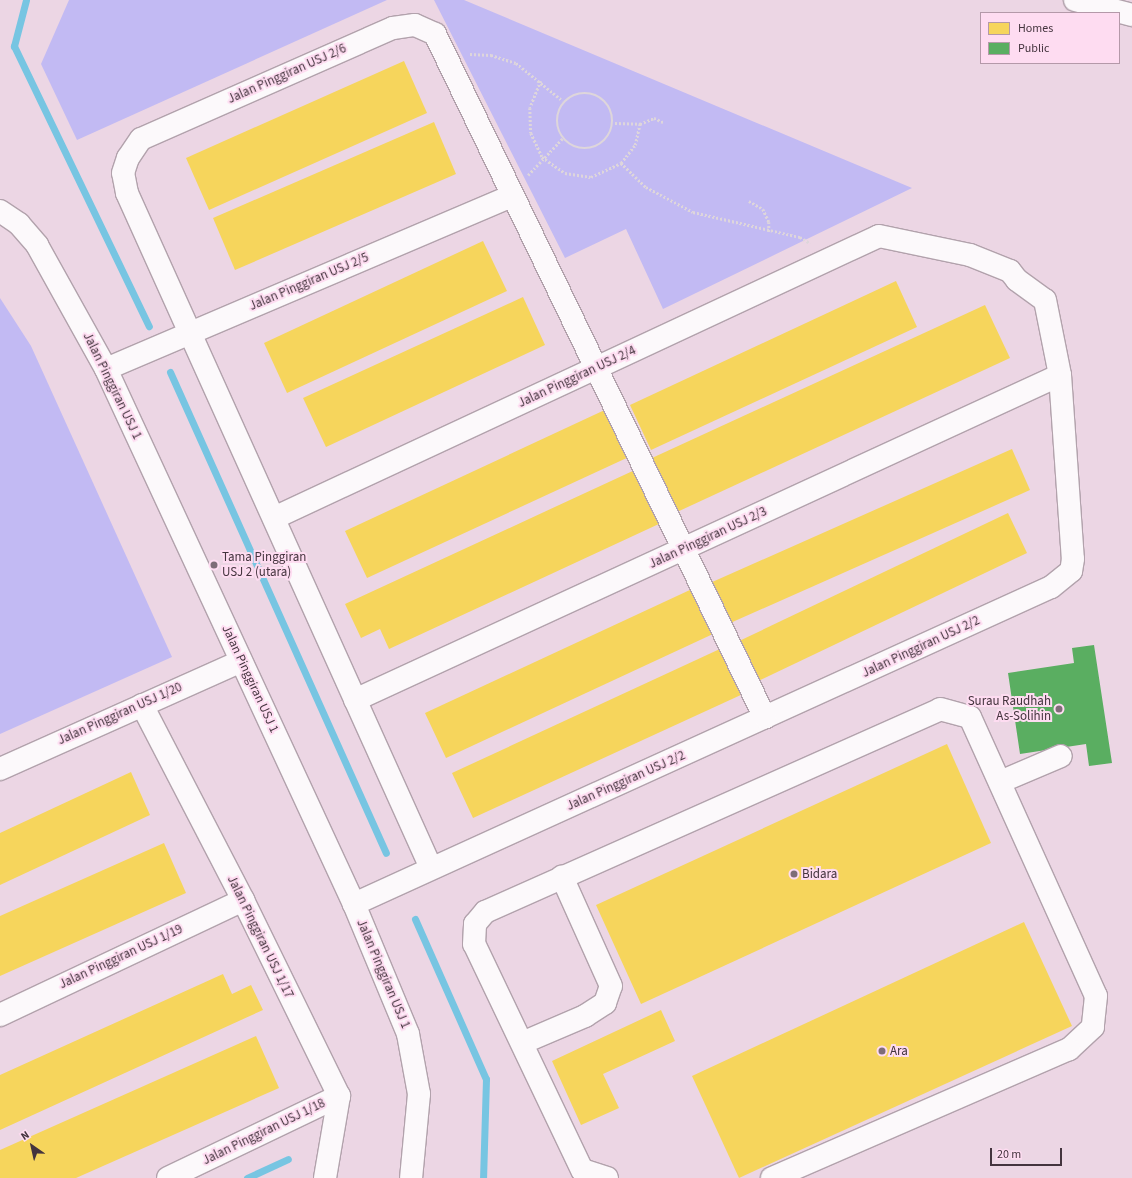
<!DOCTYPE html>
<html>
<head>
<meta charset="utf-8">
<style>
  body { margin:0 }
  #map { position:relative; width:1132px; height:1178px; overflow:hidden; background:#ecd6e4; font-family:"Source Sans 3",sans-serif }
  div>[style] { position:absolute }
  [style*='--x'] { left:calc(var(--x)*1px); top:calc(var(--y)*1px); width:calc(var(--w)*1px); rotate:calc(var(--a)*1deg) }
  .green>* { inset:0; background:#c2baf3 }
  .homes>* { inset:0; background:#f6d55c }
  .public>* { inset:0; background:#5aae61 }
  .stream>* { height:7px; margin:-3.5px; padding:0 3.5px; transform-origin:3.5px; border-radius:3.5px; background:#77c5e2 }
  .path>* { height:2.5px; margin-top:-1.25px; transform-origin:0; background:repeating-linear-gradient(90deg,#ded6db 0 2px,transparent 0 4px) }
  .path>.ring { margin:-1.25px; padding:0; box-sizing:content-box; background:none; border:2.5px solid #ded6db; border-radius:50% }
  .roads { filter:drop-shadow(1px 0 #b2a2ac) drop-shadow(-1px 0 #b2a2ac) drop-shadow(0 1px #b2a2ac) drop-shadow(0 -1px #b2a2ac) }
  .minor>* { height:22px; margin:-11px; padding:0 11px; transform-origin:11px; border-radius:11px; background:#fcf9fb }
  .highway>* { height:22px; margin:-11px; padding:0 11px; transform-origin:11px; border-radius:11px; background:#fcf9fb }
  .dots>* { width:11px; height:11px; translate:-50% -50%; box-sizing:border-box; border:2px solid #fedcf1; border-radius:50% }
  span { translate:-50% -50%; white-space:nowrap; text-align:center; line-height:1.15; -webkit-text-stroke:4px #fedcf1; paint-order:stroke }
  .street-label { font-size:13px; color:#44343e }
  .poi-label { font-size:13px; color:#44343e }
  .left { translate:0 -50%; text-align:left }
  .right { translate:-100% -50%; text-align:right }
  .legend { position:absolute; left:980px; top:12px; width:140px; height:52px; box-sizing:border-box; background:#fedcf1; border:1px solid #b499a9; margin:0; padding:5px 7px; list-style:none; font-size:12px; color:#44343e }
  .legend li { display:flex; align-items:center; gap:8px; height:20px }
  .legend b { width:20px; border:1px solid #b499a9 }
  .north { position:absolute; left:12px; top:1126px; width:40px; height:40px; -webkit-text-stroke:3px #fedcf1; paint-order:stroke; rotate:326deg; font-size:11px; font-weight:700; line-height:16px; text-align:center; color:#44343e }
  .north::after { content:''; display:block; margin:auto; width:14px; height:18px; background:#44343e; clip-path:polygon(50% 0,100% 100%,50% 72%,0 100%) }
  .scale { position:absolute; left:990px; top:1148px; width:72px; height:18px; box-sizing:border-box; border:2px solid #44343e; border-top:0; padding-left:5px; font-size:12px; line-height:14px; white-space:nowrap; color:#44343e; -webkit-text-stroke:3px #fedcf1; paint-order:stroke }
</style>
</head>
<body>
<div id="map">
  <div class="green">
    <i style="clip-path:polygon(69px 0,387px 0,77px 140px,41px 64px)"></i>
    <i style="clip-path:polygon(434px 0,464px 0,912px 188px,663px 309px,626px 229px,565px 258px)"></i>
    <i style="clip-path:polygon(0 298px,31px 346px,172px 657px,0 734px)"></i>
  </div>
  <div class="homes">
    <i style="clip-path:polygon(404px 61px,427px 113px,209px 210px,186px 158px)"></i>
    <i style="clip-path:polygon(434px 122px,456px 174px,235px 270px,213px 218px)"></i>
    <i style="clip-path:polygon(483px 241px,507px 291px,287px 393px,264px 343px)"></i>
    <i style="clip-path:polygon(896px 281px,917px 327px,651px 450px,630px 405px)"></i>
    <i style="clip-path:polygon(523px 297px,545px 345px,326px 447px,303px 398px)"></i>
    <i style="clip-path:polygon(985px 305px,1010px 358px,677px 512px,652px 458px)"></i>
    <i style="clip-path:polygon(609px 408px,631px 456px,367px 578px,345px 531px)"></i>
    <i style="clip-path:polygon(1012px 449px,1030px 490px,728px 624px,710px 583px)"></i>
    <i style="clip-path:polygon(637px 469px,661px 523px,389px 649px,380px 629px,361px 638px,345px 604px)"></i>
    <i style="clip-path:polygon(1008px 513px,1027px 553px,756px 682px,737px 642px)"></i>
    <i style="clip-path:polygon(692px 589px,713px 634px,446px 758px,425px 713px)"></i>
    <i style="clip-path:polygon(722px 648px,743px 694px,473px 818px,452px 773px)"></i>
    <i style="clip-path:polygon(947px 744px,991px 843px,641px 1004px,596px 905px)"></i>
    <i style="clip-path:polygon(131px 772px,150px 815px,0 885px,0 833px)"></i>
    <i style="clip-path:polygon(164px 843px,186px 893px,0 976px,0 916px)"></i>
    <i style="clip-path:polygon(1024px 922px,1072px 1026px,739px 1178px,692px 1076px)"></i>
    <i style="clip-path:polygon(223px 974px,232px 994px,251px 985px,263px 1010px,0 1130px,0 1075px)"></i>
    <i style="clip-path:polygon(661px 1010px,675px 1041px,603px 1074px,619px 1108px,581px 1125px,552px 1061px)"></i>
    <i style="clip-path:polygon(256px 1036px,279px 1088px,76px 1178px,0 1178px,0 1150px)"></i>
  </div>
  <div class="public">
    <i style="clip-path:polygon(1094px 645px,1112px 763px,1089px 766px,1086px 744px,1020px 754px,1008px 673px,1074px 663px,1072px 648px)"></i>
  </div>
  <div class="stream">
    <i style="--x:26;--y:0;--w:48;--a:104.6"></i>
    <i style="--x:14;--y:46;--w:311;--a:64.3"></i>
    <i style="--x:170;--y:372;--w:527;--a:65.82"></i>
    <i style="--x:415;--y:919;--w:175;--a:66.1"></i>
    <i style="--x:486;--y:1079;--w:99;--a:91.7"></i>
    <i style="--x:247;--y:1178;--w:45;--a:-24.9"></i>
  </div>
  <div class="path">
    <i style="--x:470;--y:54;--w:21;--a:3"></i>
    <i style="--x:491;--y:55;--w:26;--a:18"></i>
    <i style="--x:516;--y:63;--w:60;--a:39"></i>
    <i style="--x:541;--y:81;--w:29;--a:112"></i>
    <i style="--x:530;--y:108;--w:25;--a:88"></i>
    <i style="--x:531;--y:133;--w:26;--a:65"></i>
    <i style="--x:542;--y:157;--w:28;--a:35"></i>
    <i style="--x:565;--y:173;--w:26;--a:9"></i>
    <i style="--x:591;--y:177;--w:33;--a:-25"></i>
    <i style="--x:621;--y:163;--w:23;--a:-52"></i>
    <i style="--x:635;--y:145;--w:22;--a:-77"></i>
    <i class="ring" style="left:557px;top:93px;width:53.5px;height:53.5px"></i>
    <i style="--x:615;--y:123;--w:25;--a:2"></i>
    <i style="--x:640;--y:124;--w:15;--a:-23"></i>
    <i style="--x:654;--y:118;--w:10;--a:24"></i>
    <i style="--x:621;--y:163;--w:35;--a:44"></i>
    <i style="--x:646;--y:187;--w:53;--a:28"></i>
    <i style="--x:693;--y:212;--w:110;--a:13.2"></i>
    <i style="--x:800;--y:237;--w:12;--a:31"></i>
    <i style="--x:528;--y:175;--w:50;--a:-46.6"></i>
    <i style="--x:749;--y:201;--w:16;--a:30"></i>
    <i style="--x:763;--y:209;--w:14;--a:65"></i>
    <i style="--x:769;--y:222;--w:10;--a:90"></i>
  </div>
  <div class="roads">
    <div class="minor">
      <i style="--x:0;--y:211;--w:23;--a:34"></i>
      <i style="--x:19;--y:224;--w:28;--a:49"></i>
      <i style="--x:37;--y:245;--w:142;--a:60.9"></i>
      <i style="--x:106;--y:369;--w:590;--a:65.13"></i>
      <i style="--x:354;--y:904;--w:141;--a:67.4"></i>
      <i style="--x:408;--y:1034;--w:61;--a:79.6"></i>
      <i style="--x:419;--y:1094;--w:84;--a:95.4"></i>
      <i style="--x:106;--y:369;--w:440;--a:-23.1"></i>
      <i style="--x:274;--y:518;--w:667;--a:-24.99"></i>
      <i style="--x:879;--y:236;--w:93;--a:11.8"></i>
      <i style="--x:970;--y:255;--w:43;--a:21.8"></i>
      <i style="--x:1010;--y:271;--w:11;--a:52"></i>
      <i style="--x:1017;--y:280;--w:34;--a:36"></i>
      <i style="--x:1045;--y:300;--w:76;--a:78.7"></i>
      <i style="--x:1060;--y:375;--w:184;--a:86"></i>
      <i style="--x:1073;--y:559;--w:12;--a:99"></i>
      <i style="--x:1071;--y:571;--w:26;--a:141"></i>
      <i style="--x:1051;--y:587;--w:766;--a:155.54"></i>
      <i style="--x:355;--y:700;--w:776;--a:-24.75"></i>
      <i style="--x:142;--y:705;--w:220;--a:62.6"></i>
      <i style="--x:243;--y:900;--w:218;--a:63.9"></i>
      <i style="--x:339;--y:1096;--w:83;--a:99.7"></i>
      <i style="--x:0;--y:769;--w:264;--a:-24.1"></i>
      <i style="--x:1000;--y:782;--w:66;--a:-23.1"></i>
      <i style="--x:431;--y:868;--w:740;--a:-114.25"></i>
      <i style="--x:127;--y:193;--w:20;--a:-101"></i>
      <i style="--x:123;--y:173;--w:16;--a:-72"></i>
      <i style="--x:128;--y:158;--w:23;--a:-56"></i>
      <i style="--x:141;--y:139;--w:275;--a:-23.8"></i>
      <i style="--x:393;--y:28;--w:22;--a:-8"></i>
      <i style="--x:415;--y:25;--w:22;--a:24"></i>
      <i style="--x:435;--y:34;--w:759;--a:64.24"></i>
      <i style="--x:0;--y:1015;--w:269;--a:-25.3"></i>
      <i style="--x:522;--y:1043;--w:69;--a:-23.2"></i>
      <i style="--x:585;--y:1016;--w:24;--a:-33"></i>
      <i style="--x:605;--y:1003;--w:18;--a:-71"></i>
      <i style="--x:611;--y:986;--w:120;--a:-114.2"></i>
      <i style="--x:168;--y:1178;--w:190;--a:-25.6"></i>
      <i style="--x:607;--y:1178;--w:26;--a:-162"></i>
      <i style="--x:582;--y:1170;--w:250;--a:-115.5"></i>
      <i style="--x:474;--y:944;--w:20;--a:-87"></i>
      <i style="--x:475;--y:924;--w:16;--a:-50"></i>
      <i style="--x:485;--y:912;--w:498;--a:-24"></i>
      <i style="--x:940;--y:709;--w:31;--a:15"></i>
      <i style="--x:970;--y:717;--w:306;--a:65.7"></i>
      <i style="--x:1096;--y:996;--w:31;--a:96"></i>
      <i style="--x:1093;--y:1027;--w:33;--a:137"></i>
      <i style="--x:1069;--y:1049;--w:324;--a:156.5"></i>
    </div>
    <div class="highway">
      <i style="--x:1075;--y:0;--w:59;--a:14.7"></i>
    </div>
  </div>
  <div class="dots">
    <i style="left:214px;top:565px;background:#7f6d78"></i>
    <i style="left:1059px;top:709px;background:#7f6d78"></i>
    <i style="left:794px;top:874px;background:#7f6d78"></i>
    <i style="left:882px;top:1051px;background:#7f6d78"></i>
  </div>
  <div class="street-label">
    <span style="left:287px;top:74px;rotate:-24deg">Jalan Pinggiran USJ 2/6</span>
    <span style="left:309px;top:282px;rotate:-23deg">Jalan Pinggiran USJ 2/5</span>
    <span style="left:577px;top:377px;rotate:-25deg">Jalan Pinggiran USJ 2/4</span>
    <span style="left:112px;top:386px;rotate:64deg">Jalan Pinggiran USJ 1</span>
    <span style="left:708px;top:538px;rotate:-25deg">Jalan Pinggiran USJ 2/3</span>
    <span style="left:921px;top:647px;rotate:-25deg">Jalan Pinggiran USJ 2/2</span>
    <span style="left:250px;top:679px;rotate:65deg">Jalan Pinggiran USJ 1</span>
    <span style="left:120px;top:714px;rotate:-24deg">Jalan Pinggiran USJ 1/20</span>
    <span style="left:626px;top:781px;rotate:-24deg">Jalan Pinggiran USJ 2/2</span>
    <span style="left:260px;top:937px;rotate:64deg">Jalan Pinggiran USJ 1/17</span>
    <span style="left:121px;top:957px;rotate:-25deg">Jalan Pinggiran USJ 1/19</span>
    <span style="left:383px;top:974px;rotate:67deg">Jalan Pinggiran USJ 1</span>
    <span style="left:264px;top:1132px;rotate:-26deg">Jalan Pinggiran USJ 1/18</span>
  </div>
  <div class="poi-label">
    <span class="left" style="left:222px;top:565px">Tama Pinggiran<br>USJ 2 (utara)</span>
    <span class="right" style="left:1051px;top:709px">Surau Raudhah<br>As-Solihin</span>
    <span class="left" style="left:802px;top:874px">Bidara</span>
    <span class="left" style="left:890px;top:1051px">Ara</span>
  </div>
  <ul class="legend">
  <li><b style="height:11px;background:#f6d55c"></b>Homes</li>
  <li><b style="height:11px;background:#5aae61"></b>Public</li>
  </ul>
  <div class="north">N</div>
  <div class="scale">20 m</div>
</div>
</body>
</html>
